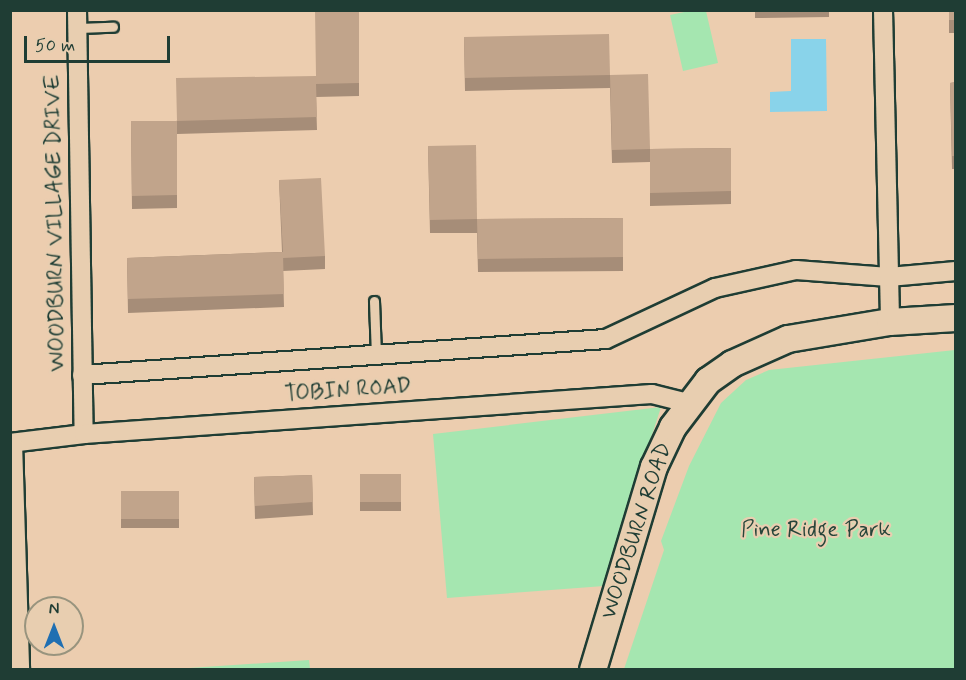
<!DOCTYPE html>
<html>
<head>
<meta charset="utf-8">
<style>
  body { margin:0 }
  #map { position:relative; width:966px; height:680px; overflow:hidden; background:#eccdaf; font-family:Mynerve,sans-serif }
  div>[style] { position:absolute }
  [style*='--x'] { left:calc(var(--x)*1px); top:calc(var(--y)*1px); width:calc(var(--w)*1px); rotate:calc(var(--a)*1deg) }
  .green>* { inset:0; background:#a5e6b0 }
  .water>* { inset:0; background:#89d3ea }
  .roads { filter:drop-shadow(2px 0 #1f3d34) drop-shadow(-2px 0 #1f3d34) drop-shadow(0 2px #1f3d34) drop-shadow(0 -2px #1f3d34) }
  .lane>* { height:9px; margin:-4.5px; padding:0 4.5px; transform-origin:4.5px; border-radius:4.5px; background:#e8ceb0 }
  .street>* { height:18px; margin:-9px; padding:0 9px; transform-origin:9px; border-radius:9px; background:#e8ceb0 }
  .secondary>* { height:26px; margin:-13px; padding:0 13px; transform-origin:13px; border-radius:13px; background:#e8ceb0 }
  .wall>* { inset:0; background:#a68d78 }
  .building>* { inset:0; background:#c1a48b }
  span { translate:-50% -50%; white-space:nowrap; text-align:center; line-height:1.15; -webkit-text-stroke:4.5px #e8ceb0; paint-order:stroke }
  .street-label { font-size:22px; color:#1f3d34 }
  .park-label { font-size:22px; color:#26453a }
  .frame { position:absolute; inset:0; border:12px solid #1f3d34; pointer-events:none }
  .north { position:absolute; left:24px; top:596px; width:60px; height:60px; box-sizing:border-box; background:#e8ceb0; border:2px solid #98947e; border-radius:50%; rotate:0deg; font-size:16px; font-weight:700; line-height:24px; text-align:center; color:#1f3d34 }
  .north::after { content:''; display:block; margin:auto; width:21px; height:27px; background:#1f6fb2; clip-path:polygon(50% 0,100% 100%,50% 72%,0 100%) }
  .scale { position:absolute; left:24px; top:36px; width:146px; height:27px; box-sizing:border-box; border:3px solid #1f3d34; border-top:0; padding-left:8px; font-size:18px; line-height:21px; white-space:nowrap; color:#1f3d34; -webkit-text-stroke:4px #e8ceb0; paint-order:stroke }
</style>
</head>
<body>
<div id="map">
  <div class="green">
    <i style="clip-path:polygon(689px 11px,706px 11px,718px 63px,683px 71px,670px 15px)"></i>
    <i style="clip-path:polygon(955px 350px,955px 669px,624px 669px,664px 550px,661px 541px,689px 466px,721px 403px,746px 380px,769px 370px)"></i>
    <i style="clip-path:polygon(661px 407px,604px 586px,447px 598px,433px 434px)"></i>
    <i style="clip-path:polygon(309px 660px,310px 669px,189px 668px)"></i>
  </div>
  <div class="water">
    <i style="clip-path:polygon(791px 39px,826px 39px,827px 111px,770px 112px,770px 92px,791px 91px)"></i>
  </div>
  <div class="roads">
    <div class="lane">
      <i style="--x:77;--y:28;--w:36;--a:-2"></i>
      <i style="--x:374;--y:301;--w:55;--a:87.9"></i>
    </div>
    <div class="street">
      <i style="--x:77;--y:10;--w:424;--a:89.1"></i>
      <i style="--x:883;--y:10;--w:312;--a:88.7"></i>
      <i style="--x:82;--y:375;--w:525;--a:-3.93"></i>
      <i style="--x:606;--y:339;--w:120;--a:-25.1"></i>
      <i style="--x:715;--y:288;--w:83;--a:-12.5"></i>
      <i style="--x:796;--y:270;--w:93;--a:4.3"></i>
      <i style="--x:889;--y:277;--w:67;--a:-5.1"></i>
      <i style="--x:10;--y:443;--w:75;--a:-6.9"></i>
      <i style="--x:84;--y:434;--w:569;--a:-4.03"></i>
      <i style="--x:652;--y:394;--w:37;--a:14"></i>
      <i style="--x:13;--y:443;--w:227;--a:88.2"></i>
    </div>
    <div class="secondary">
      <i style="--x:593;--y:670;--w:212;--a:-73.3"></i>
      <i style="--x:654;--y:467;--w:44;--a:-64.6"></i>
      <i style="--x:673;--y:427;--w:58;--a:-52.7"></i>
      <i style="--x:708;--y:381;--w:29;--a:-35"></i>
      <i style="--x:732;--y:364;--w:61;--a:-24.1"></i>
      <i style="--x:788;--y:339;--w:103;--a:-9.5"></i>
      <i style="--x:890;--y:322;--w:66;--a:-3.5"></i>
    </div>
  </div>
  <div class="wall">
    <i style="clip-path:polygon(359px 10px,359px 96px,316px 97px,317px 130px,177px 134px,177px 208px,132px 209px,131px 121px,176px 121px,316px 76px)"></i>
    <i style="clip-path:polygon(755px 10px,829px 10px,829px 17px,755px 18px)"></i>
    <i style="clip-path:polygon(949px 10px,956px 10px,956px 33px,949px 33px)"></i>
    <i style="clip-path:polygon(464px 37px,610px 75px,650px 149px,731px 148px,731px 204px,650px 206px,650px 162px,612px 163px,610px 88px,465px 91px)"></i>
    <i style="clip-path:polygon(956px 82px,956px 169px,952px 169px,950px 83px)"></i>
    <i style="clip-path:polygon(428px 146px,477px 219px,623px 218px,623px 271px,478px 272px,477px 233px,430px 233px)"></i>
    <i style="clip-path:polygon(279px 180px,325px 256px,325px 269px,283px 271px,284px 307px,128px 313px,127px 258px,282px 252px)"></i>
    <i style="clip-path:polygon(360px 474px,401px 474px,401px 511px,360px 511px)"></i>
    <i style="clip-path:polygon(312px 475px,313px 515px,255px 519px,254px 477px)"></i>
    <i style="clip-path:polygon(121px 491px,179px 491px,179px 528px,121px 528px)"></i>
  </div>
  <div class="building">
    <i style="clip-path:polygon(315px 10px,359px 10px,359px 83px,316px 84px,317px 117px,177px 121px,176px 78px,316px 76px)"></i>
    <i style="clip-path:polygon(949px 10px,956px 10px,956px 20px,949px 20px)"></i>
    <i style="clip-path:polygon(609px 34px,610px 75px,465px 78px,464px 37px)"></i>
    <i style="clip-path:polygon(648px 74px,650px 149px,612px 150px,610px 75px)"></i>
    <i style="clip-path:polygon(956px 82px,956px 156px,952px 156px,950px 83px)"></i>
    <i style="clip-path:polygon(131px 121px,177px 121px,177px 195px,132px 196px)"></i>
    <i style="clip-path:polygon(476px 145px,477px 219px,430px 220px,428px 146px)"></i>
    <i style="clip-path:polygon(731px 148px,731px 191px,650px 193px,650px 149px)"></i>
    <i style="clip-path:polygon(321px 178px,325px 256px,283px 258px,283px 254px,284px 294px,128px 299px,127px 258px,283px 252px,279px 180px)"></i>
    <i style="clip-path:polygon(623px 218px,623px 257px,478px 259px,477px 219px)"></i>
    <i style="clip-path:polygon(360px 474px,401px 474px,401px 502px,360px 502px)"></i>
    <i style="clip-path:polygon(312px 475px,313px 502px,255px 506px,254px 477px)"></i>
    <i style="clip-path:polygon(121px 491px,179px 491px,179px 519px,121px 519px)"></i>
  </div>
  <div class="street-label">
    <span style="left:56px;top:223px;rotate:-91deg">WOODBURN VILLAGE DRIVE</span>
    <span style="left:348px;top:391px;rotate:-4deg">TOBIN ROAD</span>
    <span style="left:637px;top:531px;rotate:-72deg">WOODBURN ROAD</span>
  </div>
  <div class="park-label">
    <span style="left:816px;top:531px">Pine Ridge Park</span>
  </div>
  <div class="frame"></div>
  <div class="north">N</div>
  <div class="scale">50 m</div>
</div>
</body>
</html>
